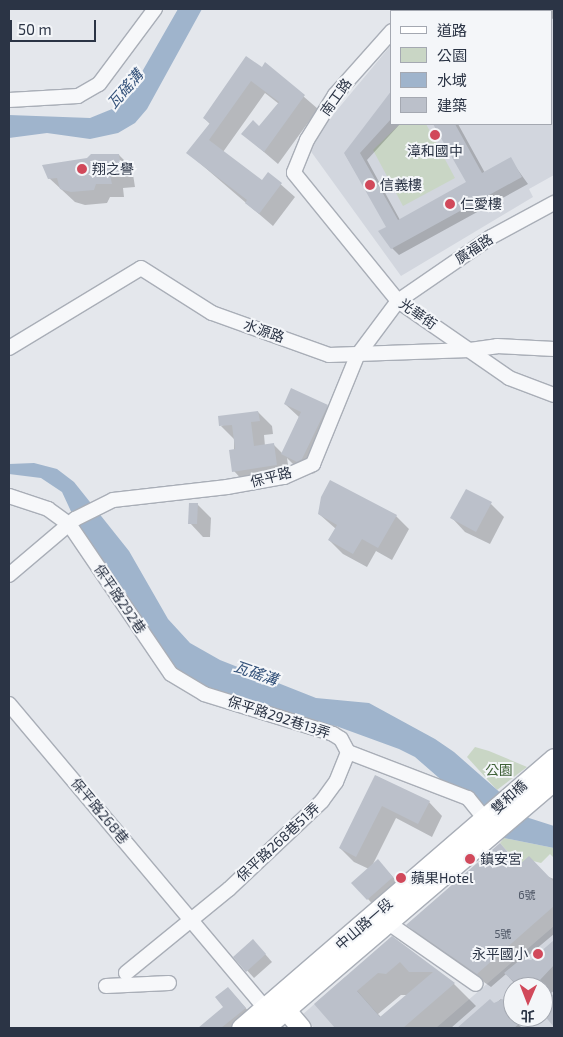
<!DOCTYPE html>
<html>
<head>
<meta charset="utf-8">
<style>
  body { margin:0 }
  #map { position:relative; width:563px; height:1037px; overflow:hidden; background:#e4e7ec; font-family:"Exo 2","Noto Sans TC",sans-serif }
  div>[style] { position:absolute }
  [style*='--x'] { left:calc(var(--x)*1px); top:calc(var(--y)*1px); width:calc(var(--w)*1px); rotate:calc(var(--a)*1deg) }
  .built>* { inset:0; background:#d2d6de }
  .green>* { inset:0; background:#c9d6c5 }
  .water>* { inset:0; background:#9fb4cc }
  .shadow>* { inset:0; background:#0003 }
  .building>* { inset:0; background:#bbc0ca }
  .roads { filter:drop-shadow(1px 0 #a9aeb7) drop-shadow(-1px 0 #a9aeb7) drop-shadow(0 1px #a9aeb7) drop-shadow(0 -1px #a9aeb7) }
  .street>* { height:14px; margin:-7px; padding:0 7px; transform-origin:7px; border-radius:7px; background:#f7f8fa }
  .secondary>* { height:19px; margin:-9.5px; padding:0 9.5px; transform-origin:9.5px; border-radius:9.5px; background:#fff }
  .dots>* { width:14px; height:14px; translate:-50% -50%; box-sizing:border-box; border:2px solid #f4f6f9; border-radius:50% }
  span { translate:-50% -50%; white-space:nowrap; text-align:center; line-height:1.15; -webkit-text-stroke:4px #f4f6f9; paint-order:stroke }
  .number-label { font-size:11px; color:#4f5766 }
  .number-label span { -webkit-text-stroke-width:0 }
  .street-label { font-size:14px; color:#2b3445 }
  .poi-label { font-size:14px; color:#2b3445 }
  .left { translate:0 -50%; text-align:left }
  .right { translate:-100% -50%; text-align:right }
  .park-label { font-size:14px; color:#3f6138 }
  .water-label { font-size:15px; color:#34527a; font-style:italic }
  .frame { position:absolute; inset:0; border:10px solid #2b3445; pointer-events:none }
  .legend { position:absolute; left:390px; top:10px; width:162px; height:115px; box-sizing:border-box; background:#f4f6f9; border:1px solid #a4a8b1; margin:0; padding:6px 9px; list-style:none; font-size:15px; color:#2b3445 }
  .legend li { display:flex; align-items:center; gap:10px; height:25px }
  .legend b { width:25px; border:1px solid #a4a8b1 }
  .north { position:absolute; left:503px; top:977px; width:50px; height:50px; box-sizing:border-box; background:#f4f6f9; border:1px solid #a4a8b1; border-radius:50%; rotate:181deg; font-size:14px; font-weight:700; line-height:20px; text-align:center; color:#2b3445 }
  .north::after { content:''; display:block; margin:auto; width:18px; height:22px; background:#d1495b; clip-path:polygon(50% 0,100% 100%,50% 72%,0 100%) }
  .scale { position:absolute; left:10px; top:20px; width:86px; height:22px; box-sizing:border-box; border:2px solid #2b3445; border-top:0; padding-left:6px; font-size:15px; line-height:18px; white-space:nowrap; color:#2b3445; -webkit-text-stroke:4px #f4f6f9; paint-order:stroke }
</style>
</head>
<body>
<div id="map">
  <div class="built">
    <i style="clip-path:polygon(421px 9px,554px 9px,554px 175px,529px 189px,533px 197px,401px 276px,307px 146px,392px 44px,392px 124px,552px 124px,552px 11px,419px 11px)"></i>
    <i style="clip-path:polygon(evenodd,554px 926px,554px 1028px,436px 1028px,488px 983px,554px 926px,513px 987px,543px 987px,543px 1017px,513px 1017px,513px 987px)"></i>
    <i style="clip-path:polygon(345px 977px,390px 1028px,314px 1028px,302px 1015px)"></i>
  </div>
  <div class="green">
    <i style="clip-path:polygon(400px 124px,426px 124px,455px 178px,403px 206px,373px 150px)"></i>
    <i style="clip-path:polygon(475px 747px,489px 751px,527px 767px,497px 790px,467px 757px)"></i>
    <i style="clip-path:polygon(504px 838px,554px 848px,554px 858px,550px 854px,541px 863px,533px 861px,516px 868px,515px 860px,500px 843px)"></i>
  </div>
  <div class="water">
    <i style="clip-path:polygon(178px 9px,202px 9px,147px 109px,135px 123px,118px 133px,90px 139px,47px 133px,9px 138px,9px 115px,90px 118px,117px 107px,131px 91px)"></i>
    <i style="clip-path:polygon(34px 463px,57px 469px,74px 482px,129px 551px,168px 619px,190px 643px,220px 660px,316px 698px,369px 703px,435px 739px,454px 752px,529px 818px,554px 826px,554px 848px,504px 838px,454px 791px,415px 757px,399px 749px,336px 726px,313px 724px,183px 678px,164px 660px,82px 535px,62px 492px,41px 478px,9px 474px,9px 464px)"></i>
  </div>
  <div class="shadow">
    <i style="clip-path:polygon(482px 9px,554px 9px,554px 18px,552px 19px,552px 11px)"></i>
    <i style="clip-path:polygon(266px 64px,318px 109px,278px 164px,243px 134px,260px 127px,279px 104px,265px 93px,223px 152px,262px 182px,269px 174px,295px 197px,273px 226px,188px 153px,210px 124px,204px 118px)"></i>
    <i style="clip-path:polygon(392px 92px,392px 124px,400px 124px,367px 160px,400px 220px,468px 182px,435px 124px,458px 124px,485px 173px,510px 159px,528px 184px,399px 255px,392px 248px,388px 227px,345px 154px)"></i>
    <i style="clip-path:polygon(119px 155px,132px 168px,135px 187px,123px 188px,124px 197px,110px 197px,107px 203px,85px 205px,75px 202px,49px 178px)"></i>
    <i style="clip-path:polygon(285px 404px,327px 406px,340px 419px,315px 473px,311px 474px,296px 467px,287px 458px,290px 478px,247px 485px,234px 471px,234px 439px,221px 426px,258px 412px,272px 426px,273px 434px,264px 435px,265px 446px,273px 444px,283px 454px,299px 417px)"></i>
    <i style="clip-path:polygon(197px 504px,211px 518px,210px 537px,203px 537px,190px 523px)"></i>
    <i style="clip-path:polygon(491px 504px,504px 517px,490px 544px,465px 532px,452px 518px)"></i>
    <i style="clip-path:polygon(319px 514px,396px 516px,409px 529px,392px 560px,376px 551px,367px 567px,343px 554px,329px 540px,336px 529px)"></i>
    <i style="clip-path:polygon(376px 776px,429px 802px,442px 816px,432px 837px,396px 818px,372px 866px,378px 861px,406px 891px,381px 913px,353px 883px,369px 869px,354px 862px,340px 848px)"></i>
    <i style="clip-path:polygon(500px 845px,520px 866px,554px 879px,554px 934px,523px 960px,531px 961px,554px 942px,554px 991px,551px 993px,554px 997px,554px 1025px,543px 1012px,543px 987px,518px 987px,506px 974px,491px 987px,421px 938px,408px 925px)"></i>
    <i style="clip-path:polygon(evenodd,392px 938px,454px 984px,476px 1006px,451px 1028px,333px 1028px,335px 1026px,316px 1004px,392px 938px,401px 995px,407px 995px,381px 1017px,378px 1014px,401px 995px)"></i>
    <i style="clip-path:polygon(259px 947px,272px 962px,254px 978px,235px 957px)"></i>
    <i style="clip-path:polygon(228px 988px,258px 1022px,251px 1028px,200px 1028px,225px 1007px)"></i>
    <i style="clip-path:polygon(501px 999px,513px 1011px,513px 1017px,520px 1018px,516px 1022px,522px 1028px,461px 1028px,490px 1001px,494px 1005px)"></i>
  </div>
  <div class="building">
    <i style="clip-path:polygon(246px 56px,262px 67px,265px 62px,305px 95px,264px 152px,241px 134px,253px 120px,259px 126px,279px 102px,251px 81px,209px 140px,262px 180px,268px 172px,282px 183px,259px 214px,245px 203px,247px 200px,186px 153px,210px 123px,203px 118px)"></i>
    <i style="clip-path:polygon(392px 90px,392px 118px,360px 153px,398px 220px,466px 182px,433px 124px,455px 124px,482px 173px,511px 157px,522px 177px,391px 249px,378px 231px,386px 227px,344px 153px)"></i>
    <i style="clip-path:polygon(91px 154px,119px 154px,122px 174px,110px 175px,112px 184px,96px 184px,94px 190px,71px 192px,60px 189px,57px 178px,48px 179px,42px 165px,87px 158px)"></i>
    <i style="clip-path:polygon(291px 388px,328px 405px,302px 459px,297px 462px,281px 454px,301px 412px,284px 404px)"></i>
    <i style="clip-path:polygon(258px 411px,260px 421px,251px 422px,254px 446px,274px 443px,277px 465px,232px 472px,229px 450px,235px 449px,232px 425px,219px 426px,218px 416px)"></i>
    <i style="clip-path:polygon(330px 480px,397px 515px,378px 548px,362px 539px,353px 554px,328px 540px,337px 525px,318px 514px,321px 497px)"></i>
    <i style="clip-path:polygon(466px 489px,492px 502px,476px 532px,450px 518px)"></i>
    <i style="clip-path:polygon(189px 503px,198px 503px,197px 524px,188px 524px)"></i>
    <i style="clip-path:polygon(375px 775px,430px 801px,418px 824px,382px 806px,356px 857px,339px 848px)"></i>
    <i style="clip-path:polygon(500px 843px,519px 865px,529px 856px,554px 882px,554px 906px,477px 974px,406px 925px)"></i>
    <i style="clip-path:polygon(378px 859px,393px 877px,367px 900px,351px 883px)"></i>
    <i style="clip-path:polygon(evenodd,392px 936px,455px 983px,403px 1028px,335px 1028px,314px 1004px,392px 936px,400px 962px,409px 972px,433px 972px,380px 1017px,357px 991px,378px 973px,386px 974px,400px 962px)"></i>
    <i style="clip-path:polygon(253px 939px,266px 954px,246px 972px,233px 957px)"></i>
    <i style="clip-path:polygon(554px 940px,554px 965px,540px 980px,554px 997px,554px 1027px,543px 1014px,543px 987px,520px 987px,504px 973px,521px 959px,531px 960px)"></i>
    <i style="clip-path:polygon(228px 987px,246px 1008px,221px 1028px,198px 1028px,223px 1007px,215px 997px)"></i>
    <i style="clip-path:polygon(490px 999px,494px 1003px,503px 999px,512px 1009px,508px 1013px,519px 1024px,514px 1028px,457px 1028px)"></i>
  </div>
  <div class="roads">
    <div class="street">
      <i style="--x:410;--y:11;--w:4;--a:-34"></i>
      <i style="--x:392;--y:31;--w:86;--a:131.7"></i>
      <i style="--x:335;--y:95;--w:53;--a:121.9"></i>
      <i style="--x:307;--y:140;--w:35;--a:112"></i>
      <i style="--x:294;--y:173;--w:165;--a:50.9"></i>
      <i style="--x:398;--y:301;--w:135;--a:34.7"></i>
      <i style="--x:509;--y:378;--w:48;--a:20.7"></i>
      <i style="--x:9;--y:100;--w:69;--a:-3.3"></i>
      <i style="--x:78;--y:96;--w:24;--a:-30"></i>
      <i style="--x:99;--y:84;--w:94;--a:-53.3"></i>
      <i style="--x:9;--y:348;--w:154;--a:-31.2"></i>
      <i style="--x:141;--y:268;--w:84;--a:32.4"></i>
      <i style="--x:212;--y:313;--w:124;--a:19.7"></i>
      <i style="--x:329;--y:355;--w:141;--a:-2"></i>
      <i style="--x:470;--y:350;--w:27;--a:-8"></i>
      <i style="--x:497;--y:346;--w:57;--a:3"></i>
      <i style="--x:9;--y:496;--w:41;--a:18.4"></i>
      <i style="--x:48;--y:509;--w:26;--a:36"></i>
      <i style="--x:69;--y:524;--w:181;--a:55.8"></i>
      <i style="--x:171;--y:674;--w:39;--a:31"></i>
      <i style="--x:204;--y:694;--w:135;--a:17.2"></i>
      <i style="--x:333;--y:734;--w:9;--a:32"></i>
      <i style="--x:341;--y:739;--w:15;--a:62"></i>
      <i style="--x:348;--y:752;--w:129;--a:21"></i>
      <i style="--x:468;--y:798;--w:27;--a:51"></i>
      <i style="--x:9;--y:575;--w:87;--a:-40.3"></i>
      <i style="--x:75;--y:519;--w:42;--a:-26.6"></i>
      <i style="--x:113;--y:500;--w:115;--a:-6.5"></i>
      <i style="--x:227;--y:487;--w:58;--a:-10"></i>
      <i style="--x:284;--y:477;--w:32;--a:-24"></i>
      <i style="--x:313;--y:464;--w:117;--a:-67.8"></i>
      <i style="--x:357;--y:356;--w:69;--a:-53.3"></i>
      <i style="--x:398;--y:301;--w:113;--a:-34.5"></i>
      <i style="--x:491;--y:237;--w:72;--a:-28.4"></i>
      <i style="--x:9;--y:704;--w:397;--a:49.9"></i>
      <i style="--x:387;--y:922;--w:108;--a:34.9"></i>
      <i style="--x:126;--y:973;--w:133;--a:-39.2"></i>
      <i style="--x:229;--y:889;--w:128;--a:-43.4"></i>
      <i style="--x:322;--y:801;--w:24;--a:-54"></i>
      <i style="--x:336;--y:782;--w:32;--a:-68"></i>
      <i style="--x:106;--y:986;--w:63;--a:-2.7"></i>
    </div>
    <div class="secondary">
      <i style="--x:275;--y:1009;--w:11;--a:5"></i>
      <i style="--x:286;--y:1010;--w:23;--a:50"></i>
      <i style="--x:241;--y:1028;--w:413;--a:-40.8"></i>
      <i style="--x:264;--y:1028;--w:382;--a:-40.5"></i>
    </div>
  </div>
  <div class="dots">
    <i style="left:435px;top:135px;background:#d1495b"></i>
    <i style="left:82px;top:169px;background:#d1495b"></i>
    <i style="left:370px;top:185px;background:#d1495b"></i>
    <i style="left:450px;top:204px;background:#d1495b"></i>
    <i style="left:470px;top:859px;background:#d1495b"></i>
    <i style="left:401px;top:878px;background:#d1495b"></i>
    <i style="left:538px;top:954px;background:#d1495b"></i>
  </div>
  <div class="number-label">
    <span style="left:527px;top:895px">6號</span>
    <span style="left:503px;top:934px">5號</span>
  </div>
  <div class="street-label">
    <span style="left:336px;top:97px;rotate:-54deg">南工路</span>
    <span style="left:474px;top:249px;rotate:-33deg">廣福路</span>
    <span style="left:418px;top:314px;rotate:35deg">光華街</span>
    <span style="left:264px;top:331px;rotate:19deg">水源路</span>
    <span style="left:271px;top:477px;rotate:-14deg">保平路</span>
    <span style="left:120px;top:599px;rotate:56deg">保平路292巷</span>
    <span style="left:279px;top:717px;rotate:18deg">保平路292巷13弄</span>
    <span style="left:509px;top:797px;rotate:-42deg">雙和橋</span>
    <span style="left:100px;top:811px;rotate:50deg">保平路268巷</span>
    <span style="left:278px;top:842px;rotate:-43deg">保平路268巷51弄</span>
    <span style="left:364px;top:924px;rotate:-41deg">中山路一段</span>
  </div>
  <div class="poi-label">
    <span style="left:435px;top:151px">漳和國中</span>
    <span class="left" style="left:92px;top:169px">翔之譽</span>
    <span class="left" style="left:380px;top:185px">信義樓</span>
    <span class="left" style="left:460px;top:204px">仁愛樓</span>
    <span class="left" style="left:480px;top:859px">鎮安宮</span>
    <span class="left" style="left:411px;top:878px">蘋果Hotel</span>
    <span class="right" style="left:528px;top:954px">永平國小</span>
  </div>
  <div class="park-label">
    <span style="left:499px;top:770px">公園</span>
  </div>
  <div class="water-label">
    <span style="left:125px;top:89px;rotate:-49deg">瓦磘溝</span>
    <span style="left:256px;top:673px;rotate:19deg">瓦磘溝</span>
  </div>
  <div class="frame"></div>
  <ul class="legend">
  <li><b style="height:6px;background:#fff"></b>道路</li>
  <li><b style="height:14px;background:#c9d6c5"></b>公園</li>
  <li><b style="height:14px;background:#9fb4cc"></b>水域</li>
  <li><b style="height:14px;background:#bbc0ca"></b>建築</li>
  </ul>
  <div class="north">北</div>
  <div class="scale">50 m</div>
</div>
</body>
</html>
